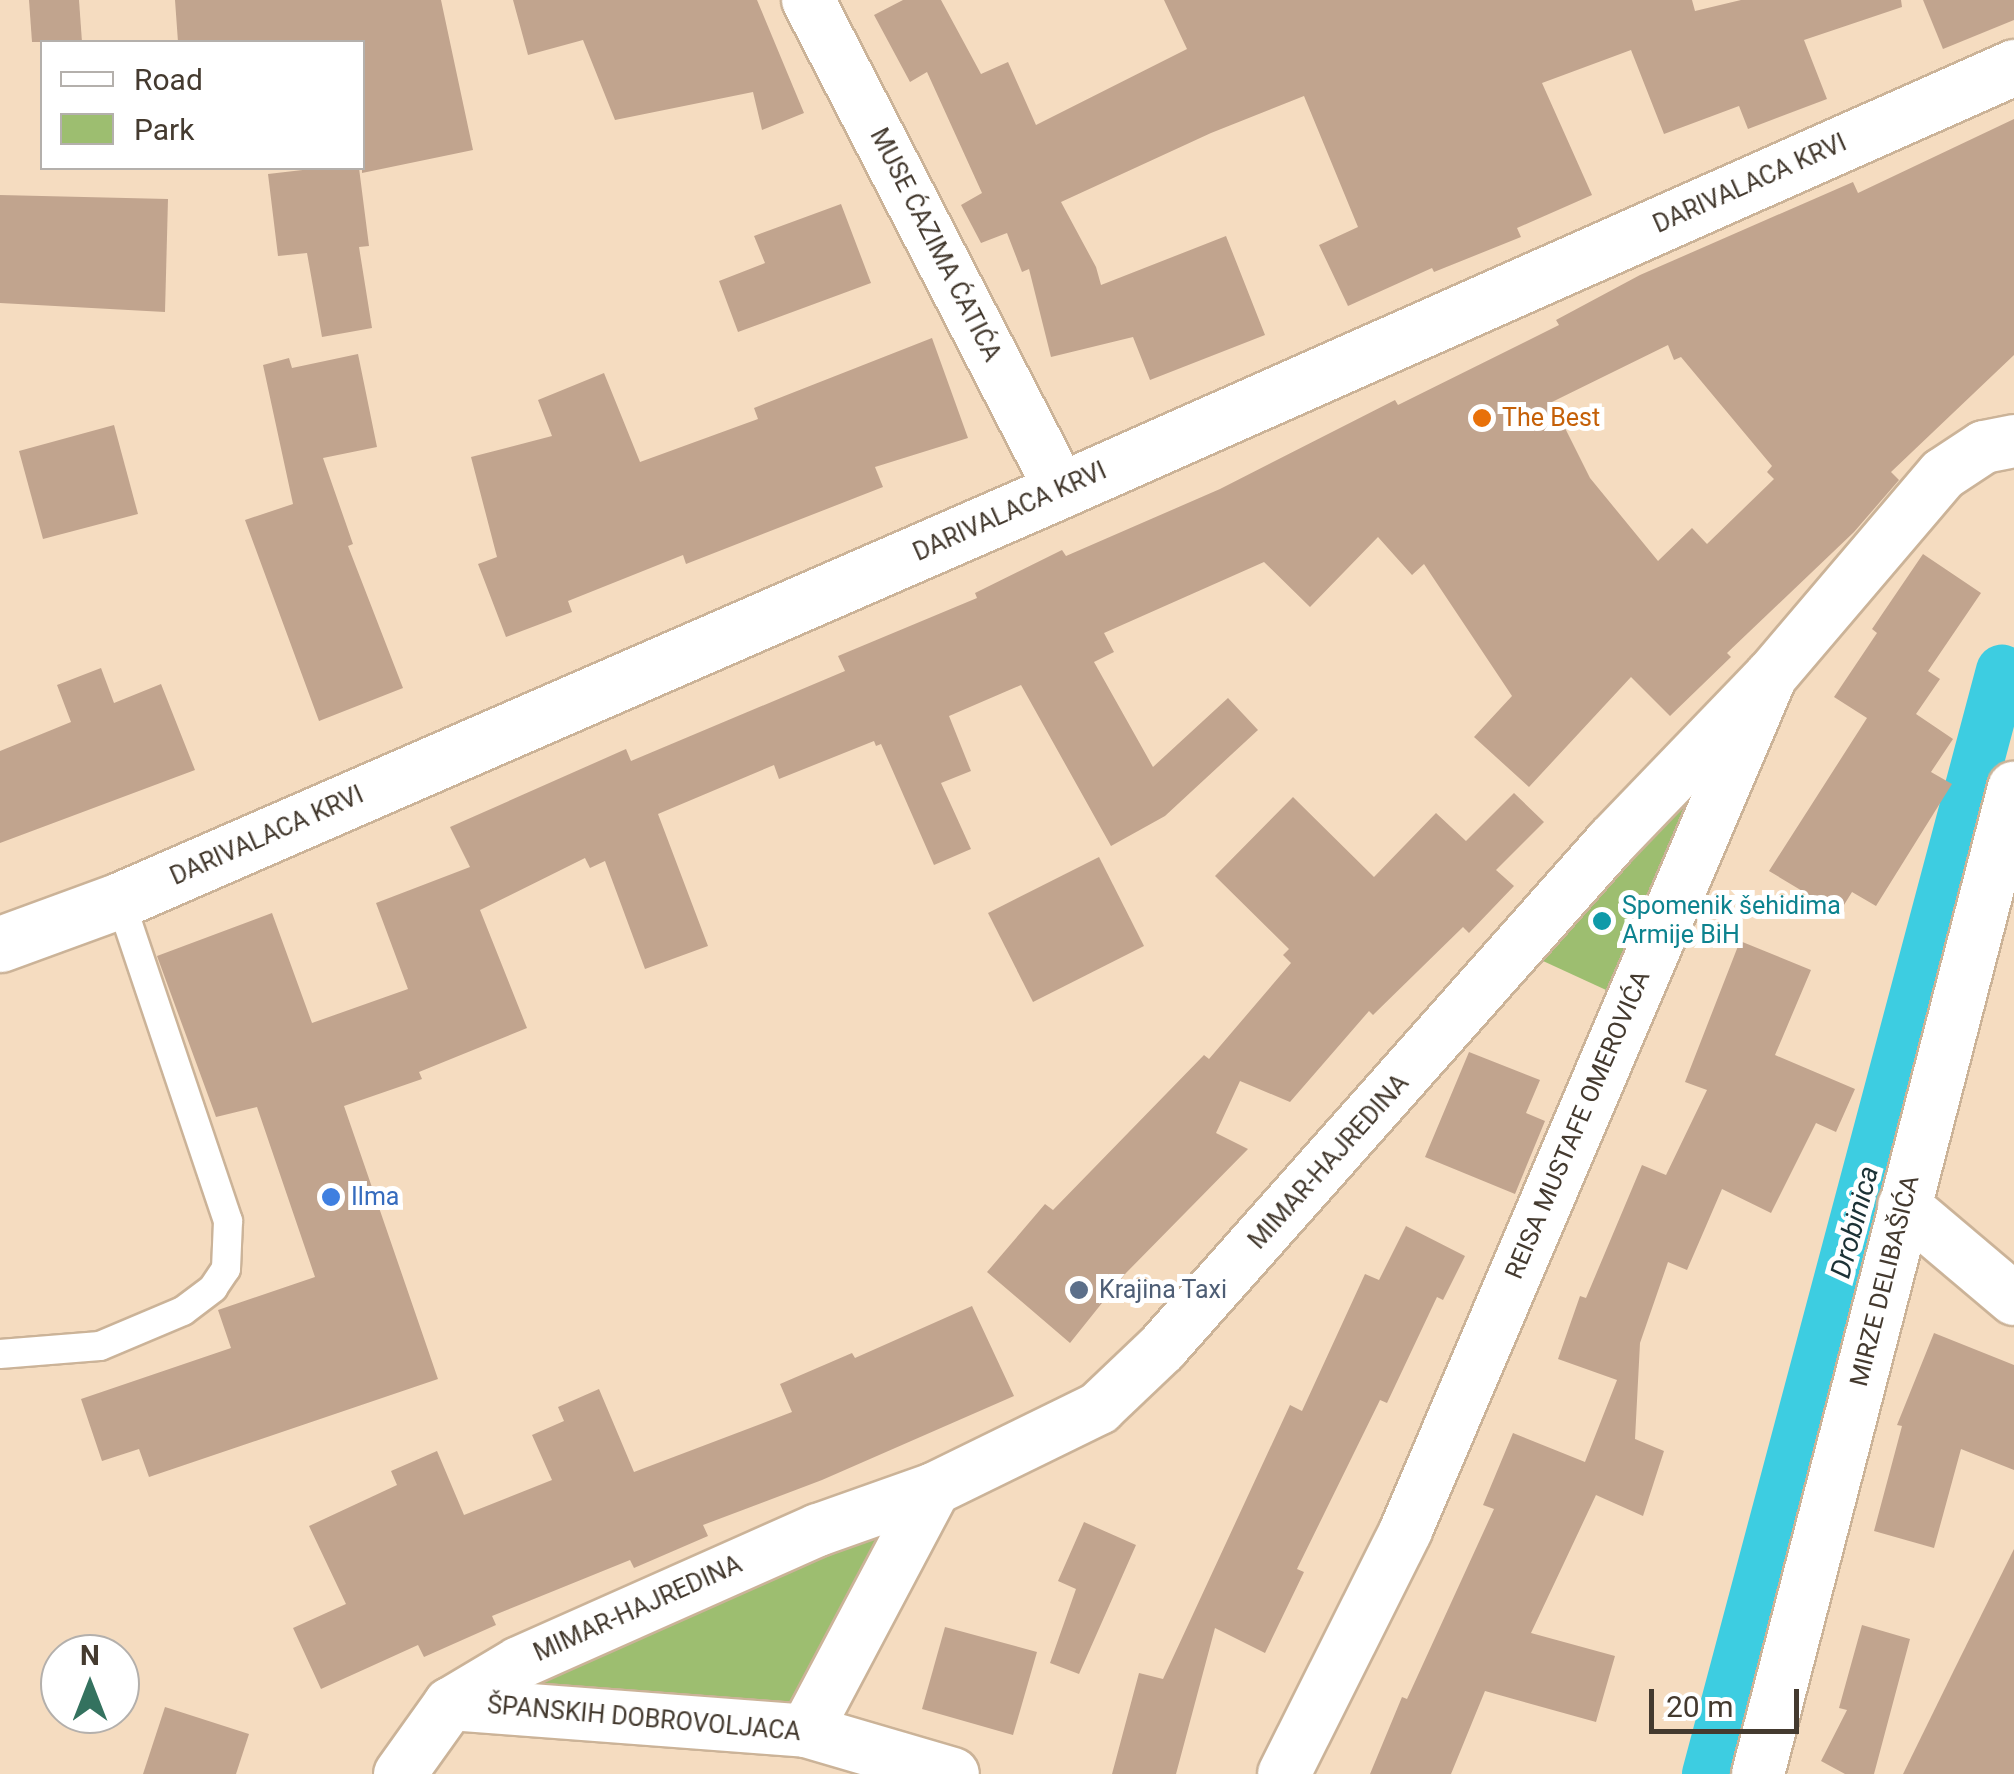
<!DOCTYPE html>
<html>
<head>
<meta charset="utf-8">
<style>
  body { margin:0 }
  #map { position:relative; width:2014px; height:1774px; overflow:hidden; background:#f5dcc0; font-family:Roboto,sans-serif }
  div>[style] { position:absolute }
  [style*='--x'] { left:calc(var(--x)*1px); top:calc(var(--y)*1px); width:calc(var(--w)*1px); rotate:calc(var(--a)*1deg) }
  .green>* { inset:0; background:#9dbe70 }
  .canal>* { height:52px; margin:-26px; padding:0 26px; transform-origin:26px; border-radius:26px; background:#3dcde1 }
  .building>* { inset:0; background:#c1a48e }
  .roads { filter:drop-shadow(2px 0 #cbb398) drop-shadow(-2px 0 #cbb398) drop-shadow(0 2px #cbb398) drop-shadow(0 -2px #cbb398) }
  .service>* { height:28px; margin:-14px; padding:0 14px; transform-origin:14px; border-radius:14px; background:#fff }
  .minor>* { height:52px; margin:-26px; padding:0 26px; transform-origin:26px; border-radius:26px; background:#fff }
  .tertiary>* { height:55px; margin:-27.5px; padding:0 27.5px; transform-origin:27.5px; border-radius:27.5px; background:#fff }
  .dots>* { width:28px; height:28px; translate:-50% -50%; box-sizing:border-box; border:5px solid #fff; border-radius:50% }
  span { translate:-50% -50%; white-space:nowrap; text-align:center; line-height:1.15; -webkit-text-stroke:10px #fff; paint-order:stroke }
  .street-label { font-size:25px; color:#443a2f }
  .food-label { font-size:25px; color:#c56008 }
  .left { translate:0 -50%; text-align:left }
  .culture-label { font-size:25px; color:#0d838f }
  .shop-label { font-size:25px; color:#366cbe }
  .service-label { font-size:25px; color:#4e5e75 }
  .water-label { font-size:28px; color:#1b3236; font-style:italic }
  .legend { position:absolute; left:40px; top:40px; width:325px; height:130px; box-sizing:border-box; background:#fff; border:2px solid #b4b0ac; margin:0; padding:12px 18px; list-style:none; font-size:30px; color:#443a2f }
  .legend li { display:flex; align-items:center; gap:20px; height:50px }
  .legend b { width:50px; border:2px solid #b4b0ac }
  .north { position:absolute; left:40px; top:1634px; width:100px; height:100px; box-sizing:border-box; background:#fff; border:2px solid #b4b0ac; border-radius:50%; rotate:0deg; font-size:28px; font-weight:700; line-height:40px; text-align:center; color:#443a2f }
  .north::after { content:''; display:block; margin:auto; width:35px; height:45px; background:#34725f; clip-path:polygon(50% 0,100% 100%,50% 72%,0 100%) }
  .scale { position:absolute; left:1649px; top:1689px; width:150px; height:45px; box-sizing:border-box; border:5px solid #443a2f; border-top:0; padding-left:12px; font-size:30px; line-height:35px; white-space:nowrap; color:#443a2f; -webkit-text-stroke:8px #fff; paint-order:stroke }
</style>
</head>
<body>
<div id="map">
  <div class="green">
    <i style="clip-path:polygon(1771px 676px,1630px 1001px,1517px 949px)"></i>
    <i style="clip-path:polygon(934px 1489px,806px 1731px,450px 1704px)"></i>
  </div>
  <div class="canal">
    <i style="--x:1708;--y:1774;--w:1142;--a:-75.08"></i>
  </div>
  <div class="building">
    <i style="clip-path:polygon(29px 0,79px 0,82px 42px,32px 42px)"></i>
    <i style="clip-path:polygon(175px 0,441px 0,473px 150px,362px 173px,362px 42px,178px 42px)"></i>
    <i style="clip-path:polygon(513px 0,757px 0,804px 113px,762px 130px,753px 92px,615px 120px,583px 40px,528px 55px)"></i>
    <i style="clip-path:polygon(903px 0,941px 0,981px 74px,1008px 62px,1036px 125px,1187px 49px,1164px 0,1692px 0,1695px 11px,1741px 0,1901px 0,1902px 7px,1804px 40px,1827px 99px,1748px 129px,1739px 106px,1664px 134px,1631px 50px,1542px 83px,1592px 195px,1517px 228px,1521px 237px,1434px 272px,1432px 268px,1348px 306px,1319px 245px,1358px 227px,1304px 96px,1211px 133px,1061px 202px,1096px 267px,1101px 285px,1226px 236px,1265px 335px,1150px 380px,1133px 337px,1051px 357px,1029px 269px,1022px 272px,1007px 233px,981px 243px,961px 205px,982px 193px,927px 72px,910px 82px,874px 15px)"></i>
    <i style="clip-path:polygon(1923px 0,2014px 0,2014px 20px,1943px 49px)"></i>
    <i style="clip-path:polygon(evenodd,2014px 119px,2014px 355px,1891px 472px,1899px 480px,1854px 532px,1727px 653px,1731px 657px,1670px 716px,1631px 677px,1529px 787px,1474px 737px,1512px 696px,1424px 564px,1412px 575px,1378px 537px,1310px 607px,1264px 562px,1104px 633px,1114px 652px,1094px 662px,1153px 767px,1228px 698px,1258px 730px,1165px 816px,1111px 846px,1021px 685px,949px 716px,971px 771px,941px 783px,971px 849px,934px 865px,881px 744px,876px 746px,874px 741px,779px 779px,774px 765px,658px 814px,708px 946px,645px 969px,605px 861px,590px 868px,585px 858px,480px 910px,527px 1028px,419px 1072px,422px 1079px,344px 1106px,438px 1379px,149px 1477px,139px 1449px,102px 1461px,81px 1399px,231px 1348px,218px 1310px,315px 1277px,257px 1107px,216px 1117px,157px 956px,272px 913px,312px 1023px,408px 989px,376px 903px,470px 867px,450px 827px,626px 749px,631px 761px,845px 671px,838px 656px,977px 598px,975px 593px,1062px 550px,1066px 556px,1220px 489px,1395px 400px,1398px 405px,1559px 325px,1556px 320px,1640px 275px,1853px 182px,1858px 193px,2014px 119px,1668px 345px,1674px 360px,1681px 357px,1772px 466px,1767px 472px,1774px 479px,1707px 544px,1692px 528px,1658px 561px,1590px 478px,1552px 402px,1668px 345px)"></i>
    <i style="clip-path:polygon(320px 168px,359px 168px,369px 246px,359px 247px,372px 328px,322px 337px,307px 253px,278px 256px,268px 174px)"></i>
    <i style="clip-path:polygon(0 195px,168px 199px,165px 312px,0 303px)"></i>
    <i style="clip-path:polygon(841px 204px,871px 283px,738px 332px,719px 281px,765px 263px,754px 236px)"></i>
    <i style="clip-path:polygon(932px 338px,968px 438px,875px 467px,883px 487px,686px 564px,683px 555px,568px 601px,572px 612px,506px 637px,478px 564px,497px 557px,471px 457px,552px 436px,538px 400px,604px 373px,640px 462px,758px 419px,754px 408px)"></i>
    <i style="clip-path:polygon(358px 354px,377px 447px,323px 458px,353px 544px,348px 546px,403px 688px,319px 721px,245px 520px,293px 504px,263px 365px,289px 358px,292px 368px)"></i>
    <i style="clip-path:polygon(114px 425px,138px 514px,43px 539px,19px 451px)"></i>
    <i style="clip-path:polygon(1923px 554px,1981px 593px,1928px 671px,1940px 679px,1916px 714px,1953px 739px,1931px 772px,1952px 784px,1876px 906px,1852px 892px,1839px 913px,1769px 871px,1867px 718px,1834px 697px,1877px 633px,1872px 629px)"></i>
    <i style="clip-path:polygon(101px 668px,114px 703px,161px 684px,195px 770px,0 843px,0 751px,71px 722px,57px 685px)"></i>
    <i style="clip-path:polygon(1514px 793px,1544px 822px,1496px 870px,1514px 886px,1469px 933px,1463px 927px,1373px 1015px,1369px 1011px,1290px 1102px,1240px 1081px,1216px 1133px,1248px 1149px,1126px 1273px,1070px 1343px,987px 1272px,1045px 1204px,1053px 1210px,1204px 1055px,1209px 1059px,1291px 963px,1283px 955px,1289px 949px,1215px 876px,1293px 797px,1374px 877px,1436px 813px,1466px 841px)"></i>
    <i style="clip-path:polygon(1099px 857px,1144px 946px,1033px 1002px,988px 913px)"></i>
    <i style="clip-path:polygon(1740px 941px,1811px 970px,1775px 1055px,1855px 1089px,1836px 1132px,1816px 1123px,1771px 1213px,1722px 1189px,1687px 1270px,1668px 1262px,1640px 1343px,1635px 1439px,1664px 1451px,1643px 1516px,1596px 1495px,1531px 1633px,1615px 1656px,1596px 1722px,1485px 1691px,1451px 1774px,1370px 1774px,1402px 1697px,1407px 1699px,1494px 1509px,1483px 1505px,1513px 1433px,1585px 1462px,1617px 1380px,1558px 1359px,1580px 1296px,1586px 1298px,1642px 1165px,1666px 1175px,1707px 1090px,1685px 1082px)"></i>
    <i style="clip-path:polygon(1469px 1052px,1540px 1080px,1526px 1113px,1545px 1121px,1515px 1194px,1425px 1157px)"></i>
    <i style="clip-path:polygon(1406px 1226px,1465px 1256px,1443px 1300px,1437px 1297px,1387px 1403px,1380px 1400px,1297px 1569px,1304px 1572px,1265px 1653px,1215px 1628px,1176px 1774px,1112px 1774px,1139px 1673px,1163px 1679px,1290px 1405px,1302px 1411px,1365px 1274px,1379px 1280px)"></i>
    <i style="clip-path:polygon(972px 1306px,1014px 1396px,822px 1480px,703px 1525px,708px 1536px,634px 1568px,630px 1560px,492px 1616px,496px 1625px,424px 1657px,418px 1645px,321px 1689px,293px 1628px,346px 1604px,309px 1526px,397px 1485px,391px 1471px,437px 1451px,464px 1515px,552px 1480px,532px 1435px,564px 1421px,558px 1407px,599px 1389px,634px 1472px,792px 1412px,780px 1384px,852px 1353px,855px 1358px)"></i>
    <i style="clip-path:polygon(1934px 1333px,2014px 1365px,2014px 1470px,1961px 1449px,1934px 1548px,1874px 1531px,1902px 1426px,1897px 1425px)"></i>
    <i style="clip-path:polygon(1084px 1522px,1136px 1545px,1079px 1674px,1050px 1663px,1076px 1589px,1058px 1581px)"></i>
    <i style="clip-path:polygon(2014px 1549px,2014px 1774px,1903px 1774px,1955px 1668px)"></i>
    <i style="clip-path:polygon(1862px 1625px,1910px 1639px,1874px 1774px,1845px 1774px,1821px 1761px,1847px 1710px,1839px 1708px)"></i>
    <i style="clip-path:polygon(945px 1627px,1037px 1652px,1013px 1735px,922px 1709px)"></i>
    <i style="clip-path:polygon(165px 1707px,249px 1734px,236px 1774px,143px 1774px)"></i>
  </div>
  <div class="roads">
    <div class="service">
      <i style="--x:0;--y:1354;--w:100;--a:-4.6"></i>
      <i style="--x:100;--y:1346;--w:90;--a:-22.9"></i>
      <i style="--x:183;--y:1311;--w:38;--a:-37"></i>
      <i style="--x:213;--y:1288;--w:23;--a:-56"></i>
      <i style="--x:226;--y:1269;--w:48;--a:-87.6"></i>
      <i style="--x:228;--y:1221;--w:339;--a:-108.6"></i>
    </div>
    <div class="minor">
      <i style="--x:808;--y:0;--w:551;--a:62.69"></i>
      <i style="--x:1904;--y:1206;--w:144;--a:40.2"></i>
      <i style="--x:450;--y:1704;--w:357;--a:4.3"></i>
      <i style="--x:806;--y:1731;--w:153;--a:16.3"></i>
      <i style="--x:806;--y:1731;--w:274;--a:-62.1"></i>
      <i style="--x:400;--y:1774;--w:86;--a:-54.5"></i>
      <i style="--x:450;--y:1704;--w:80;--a:-30.7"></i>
      <i style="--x:519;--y:1663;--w:327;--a:-24"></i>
      <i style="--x:818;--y:1530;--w:123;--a:-19.5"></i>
      <i style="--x:934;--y:1489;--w:184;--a:-26.1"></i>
      <i style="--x:1099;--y:1408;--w:87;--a:-43.6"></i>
      <i style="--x:1162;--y:1348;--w:678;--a:-48.41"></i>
      <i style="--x:1612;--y:841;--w:229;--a:-46.1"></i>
      <i style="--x:1284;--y:1774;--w:273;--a:-63.4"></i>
      <i style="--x:1406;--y:1530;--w:929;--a:-66.86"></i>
      <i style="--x:1771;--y:676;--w:265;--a:-49.6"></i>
      <i style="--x:1943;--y:474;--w:49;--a:-33.4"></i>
      <i style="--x:1984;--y:447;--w:31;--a:-11"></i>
      <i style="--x:1758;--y:1774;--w:1019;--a:-75.45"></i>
    </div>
    <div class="tertiary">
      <i style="--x:0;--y:944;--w:128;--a:-20.1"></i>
      <i style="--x:120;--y:900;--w:1026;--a:-23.54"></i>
      <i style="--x:1061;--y:490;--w:1043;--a:-23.93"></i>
    </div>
  </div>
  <div class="dots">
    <i style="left:1482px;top:418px;background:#e8710a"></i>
    <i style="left:1602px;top:921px;background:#0f9aa8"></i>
    <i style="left:331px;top:1197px;background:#3f7fe0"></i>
    <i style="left:1079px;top:1290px;background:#5c6f8a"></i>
  </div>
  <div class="street-label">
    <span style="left:1750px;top:184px;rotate:-24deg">DARIVALACA KRVI</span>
    <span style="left:935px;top:245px;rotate:63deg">MUSE ĆAZIMA ĆATIĆA</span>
    <span style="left:1010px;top:512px;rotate:-24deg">DARIVALACA KRVI</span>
    <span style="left:267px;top:836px;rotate:-24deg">DARIVALACA KRVI</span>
    <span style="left:1578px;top:1125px;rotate:-67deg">REISA MUSTAFE OMEROVIĆA</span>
    <span style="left:1329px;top:1162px;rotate:-48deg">MIMAR-HAJREDINA</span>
    <span style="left:1885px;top:1281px;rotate:-76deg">MIRZE DELIBAŠIĆA</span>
    <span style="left:638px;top:1609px;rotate:-24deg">MIMAR-HAJREDINA</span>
    <span style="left:644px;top:1719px;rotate:5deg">ŠPANSKIH DOBROVOLJACA</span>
  </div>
  <div class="food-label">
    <span class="left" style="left:1502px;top:418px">The Best</span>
  </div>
  <div class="culture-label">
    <span class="left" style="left:1622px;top:921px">Spomenik šehidima<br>Armije BiH</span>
  </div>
  <div class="shop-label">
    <span class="left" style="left:351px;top:1197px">Ilma</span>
  </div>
  <div class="service-label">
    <span class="left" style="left:1099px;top:1290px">Krajina Taxi</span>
  </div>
  <div class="water-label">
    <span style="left:1855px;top:1222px;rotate:-75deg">Drobinica</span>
  </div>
  <ul class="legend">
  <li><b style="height:12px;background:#fff"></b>Road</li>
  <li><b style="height:28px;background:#9dbe70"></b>Park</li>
  </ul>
  <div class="north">N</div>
  <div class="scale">20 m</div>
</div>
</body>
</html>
